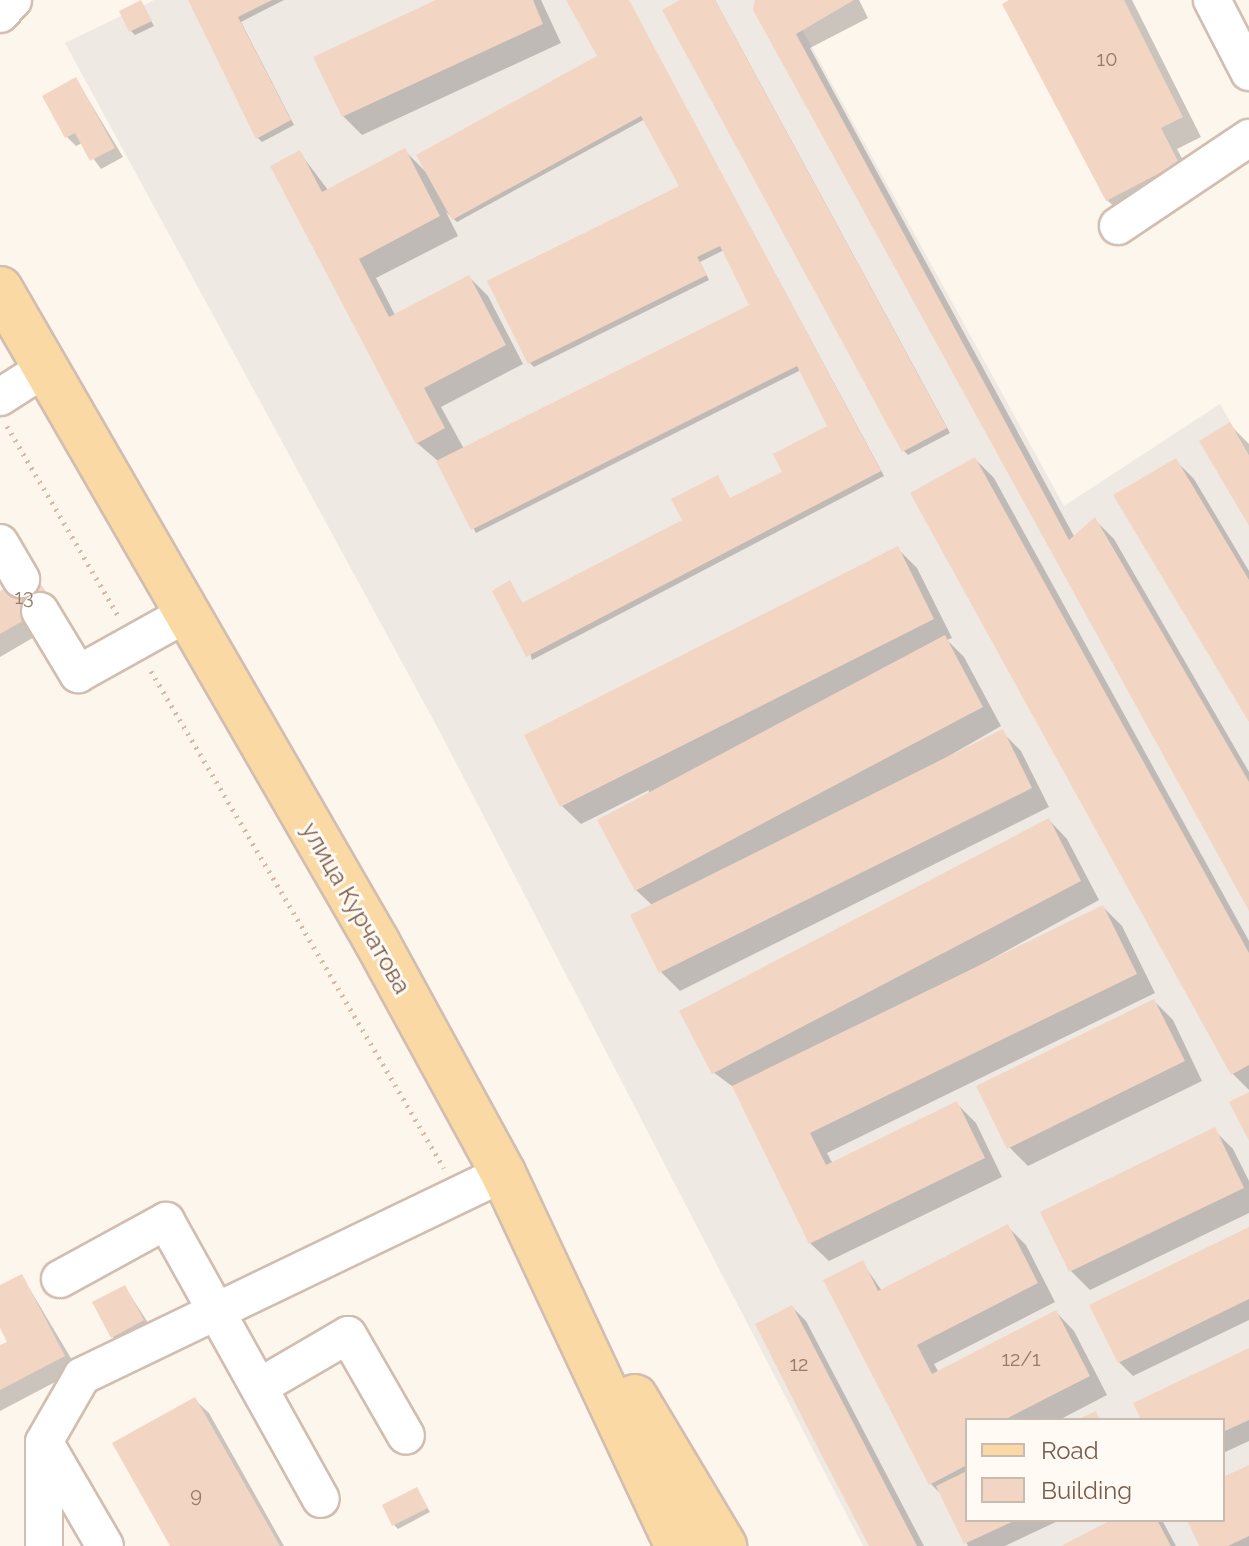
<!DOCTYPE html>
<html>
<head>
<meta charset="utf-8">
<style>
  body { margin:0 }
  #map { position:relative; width:1249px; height:1546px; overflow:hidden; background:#fdf6ec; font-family:Raleway,sans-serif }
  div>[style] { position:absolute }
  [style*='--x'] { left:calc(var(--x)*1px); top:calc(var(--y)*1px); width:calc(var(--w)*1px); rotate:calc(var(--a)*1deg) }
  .industrial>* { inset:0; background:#efe9e4 }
  .shadow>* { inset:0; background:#0003 }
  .building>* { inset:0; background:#f3d5c3 }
  .path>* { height:5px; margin-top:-2.5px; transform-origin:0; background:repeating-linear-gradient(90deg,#d9b8a5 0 2px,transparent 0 8px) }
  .roads { filter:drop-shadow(2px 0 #d1beb0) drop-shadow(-2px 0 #d1beb0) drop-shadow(0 2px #d1beb0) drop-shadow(0 -2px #d1beb0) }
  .minor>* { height:36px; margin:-18px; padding:0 18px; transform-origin:18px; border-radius:18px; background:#fff }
  .major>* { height:44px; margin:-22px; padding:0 22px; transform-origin:22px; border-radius:22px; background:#fbd9a5 }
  span { translate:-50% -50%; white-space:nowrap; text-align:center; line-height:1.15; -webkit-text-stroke:6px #fffaf3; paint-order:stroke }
  .number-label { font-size:20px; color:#987a6a }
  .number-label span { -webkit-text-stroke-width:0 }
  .street-label { font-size:24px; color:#7a5c4d }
  .legend { position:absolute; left:965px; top:1418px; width:260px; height:104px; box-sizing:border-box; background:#fffaf3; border:2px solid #cabbb1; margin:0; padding:10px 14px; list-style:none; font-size:24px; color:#7a5c4d }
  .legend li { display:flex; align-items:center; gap:16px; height:40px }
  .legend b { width:40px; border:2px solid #cabbb1 }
</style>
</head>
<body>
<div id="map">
  <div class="industrial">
    <i style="clip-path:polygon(evenodd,154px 0,786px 0,1064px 506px,1220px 404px,1249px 454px,1249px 1546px,863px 1546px,441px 734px,65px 43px,154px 0,967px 1420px,1223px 1420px,1223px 1520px,967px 1520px,967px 1420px)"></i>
  </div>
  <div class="shadow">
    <i style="clip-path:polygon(190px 0,284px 0,241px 22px,294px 125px,262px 142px,258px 138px)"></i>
    <i style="clip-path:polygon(440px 0,541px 0,561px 43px,362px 135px,343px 116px)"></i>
    <i style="clip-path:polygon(evenodd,569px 0,628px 0,884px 476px,532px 660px,510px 583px,523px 604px,684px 521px,718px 478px,731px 500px,784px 473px,830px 427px,801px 370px,476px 533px,438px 461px,417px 443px,300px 153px,328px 190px,405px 151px,427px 173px,600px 57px,569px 0,645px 119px,681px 187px,490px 282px,530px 363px,534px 367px,709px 280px,700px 262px,724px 250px,752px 306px,464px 449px,441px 407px,523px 364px,488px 296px,469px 277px,395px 315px,376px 278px,458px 236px,446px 212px,457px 222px,645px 119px)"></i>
    <i style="clip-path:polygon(684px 0,715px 0,950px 433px,908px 455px,904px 451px,665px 10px)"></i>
    <i style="clip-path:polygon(757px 0,859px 0,868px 18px,810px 48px,1075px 538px,1095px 520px,1114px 539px,1249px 772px,1249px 907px)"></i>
    <i style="clip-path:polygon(1014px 0,1132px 0,1201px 137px,1177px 149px,1192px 177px,1122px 214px,1107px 200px)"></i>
    <i style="clip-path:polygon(141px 3px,154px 26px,135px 35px,131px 31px)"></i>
    <i style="clip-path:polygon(76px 79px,123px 157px,101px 169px,82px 143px,76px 146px,67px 137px)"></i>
    <i style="clip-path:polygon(1230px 425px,1249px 444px,1249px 522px)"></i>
    <i style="clip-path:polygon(975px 459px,994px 478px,1249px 941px,1249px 1090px,1233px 1074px,913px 493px)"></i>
    <i style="clip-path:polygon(1175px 460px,1194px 479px,1249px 571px,1249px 718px)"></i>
    <i style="clip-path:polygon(898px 549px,917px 568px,952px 638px,947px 640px,964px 657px,1001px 726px,921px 772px,1002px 732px,1021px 751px,1049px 807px,680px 991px,661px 972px,633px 916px,653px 906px,636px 890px,649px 790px,581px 824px,562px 806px)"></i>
    <i style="clip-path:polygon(33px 574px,65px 619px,0 657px,0 593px)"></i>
    <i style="clip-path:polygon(1049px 820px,1067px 839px,1099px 900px,948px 983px,1103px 907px,1122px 926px,1155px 993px,827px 1153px,833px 1164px,957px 1104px,976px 1123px,1002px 1177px,829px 1261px,810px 1243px,736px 1089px,713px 1072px)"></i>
    <i style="clip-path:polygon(1154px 1001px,1173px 1020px,1202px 1081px,1028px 1166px,1009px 1147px)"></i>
    <i style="clip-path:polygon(1214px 1130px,1233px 1149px,1249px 1181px,1249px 1213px,1090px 1290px,1071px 1271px,1043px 1213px)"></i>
    <i style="clip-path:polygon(1007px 1226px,1026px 1245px,1055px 1302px,934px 1364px,939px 1373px,1056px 1312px,1074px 1331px,1107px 1395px,1059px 1420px,967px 1420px,967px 1520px,1060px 1520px,1005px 1546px,968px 1546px,944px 1497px,931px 1484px,862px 1262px,882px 1291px)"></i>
    <i style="clip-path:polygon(1249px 1229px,1249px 1320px,1133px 1376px,1119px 1362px)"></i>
    <i style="clip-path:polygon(22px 1276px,78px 1370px,0 1411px,0 1348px,10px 1342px,0 1323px,0 1288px)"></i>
    <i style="clip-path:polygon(125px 1287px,152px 1329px,122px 1346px,112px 1336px)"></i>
    <i style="clip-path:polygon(792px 1307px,806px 1321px,924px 1546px,872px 1546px)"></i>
    <i style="clip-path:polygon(1249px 1351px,1249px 1441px,1223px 1453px,1223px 1420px,1143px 1420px)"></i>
    <i style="clip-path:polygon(194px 1399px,209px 1413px,284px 1546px,172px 1546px)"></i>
    <i style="clip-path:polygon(1249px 1467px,1249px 1546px,1202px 1546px,1190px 1520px,1223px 1520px,1223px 1480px)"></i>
    <i style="clip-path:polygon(416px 1489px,430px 1512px,398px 1529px,394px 1525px)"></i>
    <i style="clip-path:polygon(1115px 1520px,1162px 1520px,1176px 1546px,1066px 1546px)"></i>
  </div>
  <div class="building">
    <i style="clip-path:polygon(141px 0,152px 21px,129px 32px,119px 11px)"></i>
    <i style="clip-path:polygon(188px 0,272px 0,238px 17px,291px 120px,256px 139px)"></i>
    <i style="clip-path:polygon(436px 0,533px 0,543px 24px,342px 117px,313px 57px)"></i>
    <i style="clip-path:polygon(566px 0,629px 0,881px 471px,526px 657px,492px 591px,510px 580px,522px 603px,682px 520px,671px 499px,718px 475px,730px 498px,782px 472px,773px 454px,827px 426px,797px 366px,471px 530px,436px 461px,749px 305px,720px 246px,697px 257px,707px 275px,528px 364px,487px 281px,679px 186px,641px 116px,452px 220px,416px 155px,597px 56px)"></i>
    <i style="clip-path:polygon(680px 0,715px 0,947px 428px,902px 452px,662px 10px)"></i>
    <i style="clip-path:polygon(755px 0,854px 0,796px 34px,1069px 540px,1095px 517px,1249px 782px,1249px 911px,753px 10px)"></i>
    <i style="clip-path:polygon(1009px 0,1124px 0,1183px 117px,1161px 128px,1179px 163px,1106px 201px,1002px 4px)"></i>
    <i style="clip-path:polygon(76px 77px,115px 148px,90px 161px,75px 133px,65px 138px,42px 96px)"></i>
    <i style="clip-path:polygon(405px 148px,440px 216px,359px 259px,389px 317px,469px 275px,506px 345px,424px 388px,445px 428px,416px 444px,270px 166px,300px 150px,322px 192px)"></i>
    <i style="clip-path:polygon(1230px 422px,1249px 455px,1249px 526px,1199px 441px)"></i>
    <i style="clip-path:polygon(975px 457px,1249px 953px,1249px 1065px,1231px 1075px,910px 493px)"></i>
    <i style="clip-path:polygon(1176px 458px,1249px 580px,1249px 722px,1113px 495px)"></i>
    <i style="clip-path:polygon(898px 546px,934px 619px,560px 807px,524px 735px)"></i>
    <i style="clip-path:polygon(33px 571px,52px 604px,0 634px,0 591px)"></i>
    <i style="clip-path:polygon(945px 635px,983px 707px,635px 891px,597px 820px)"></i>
    <i style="clip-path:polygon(1003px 729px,1032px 788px,659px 973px,630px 915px)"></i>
    <i style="clip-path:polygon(1049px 818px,1081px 881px,712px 1074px,679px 1011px)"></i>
    <i style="clip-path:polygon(1103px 905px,1137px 974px,810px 1133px,826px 1165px,957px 1101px,985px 1158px,809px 1244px,732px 1086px)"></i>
    <i style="clip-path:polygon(1154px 999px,1185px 1061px,1007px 1149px,976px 1086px)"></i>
    <i style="clip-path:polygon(1249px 1092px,1249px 1141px,1229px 1102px)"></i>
    <i style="clip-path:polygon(1215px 1127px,1244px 1188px,1069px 1272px,1040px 1212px)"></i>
    <i style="clip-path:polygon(1008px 1224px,1038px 1283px,917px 1345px,932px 1374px,1056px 1310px,1090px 1376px,1004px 1420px,967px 1420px,967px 1465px,929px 1485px,823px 1280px,863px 1260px,878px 1291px)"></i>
    <i style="clip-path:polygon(1249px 1227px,1249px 1299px,1118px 1363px,1089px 1305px)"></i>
    <i style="clip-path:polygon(22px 1274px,65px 1356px,0 1390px,0 1345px,7px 1342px,0 1328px,0 1285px)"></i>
    <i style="clip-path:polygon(125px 1285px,144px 1320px,111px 1338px,92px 1302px)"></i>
    <i style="clip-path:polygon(792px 1305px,843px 1403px,917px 1546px,869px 1546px,805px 1423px,755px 1324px)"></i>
    <i style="clip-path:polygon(1249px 1348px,1249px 1420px,1223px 1432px,1223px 1420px,1141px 1420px,1133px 1403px)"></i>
    <i style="clip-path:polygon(195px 1397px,280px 1546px,170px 1546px,112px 1443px)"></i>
    <i style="clip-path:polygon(1096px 1411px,1100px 1420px,1077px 1420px)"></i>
    <i style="clip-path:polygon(1249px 1465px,1249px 1536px,1228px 1546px,1199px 1546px,1187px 1520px,1223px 1520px,1223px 1477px)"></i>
    <i style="clip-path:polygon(967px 1471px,967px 1520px,1016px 1520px,964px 1544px,936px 1486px)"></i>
    <i style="clip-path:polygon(417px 1487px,428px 1508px,392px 1526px,382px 1505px)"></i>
    <i style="clip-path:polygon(1111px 1520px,1157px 1520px,1171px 1546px,1061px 1546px)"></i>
  </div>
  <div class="path">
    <i style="--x:7;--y:426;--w:221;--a:59.6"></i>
    <i style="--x:151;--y:671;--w:577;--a:59.48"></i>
  </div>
  <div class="roads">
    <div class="minor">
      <i style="--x:1212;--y:0;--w:81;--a:62.8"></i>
      <i style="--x:0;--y:14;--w:19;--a:-47"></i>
      <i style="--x:1118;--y:226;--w:158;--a:-33.9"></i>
      <i style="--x:0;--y:397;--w:56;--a:-32.6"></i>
      <i style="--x:0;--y:543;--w:42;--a:59.7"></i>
      <i style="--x:40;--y:611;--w:74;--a:58.9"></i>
      <i style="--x:78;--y:674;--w:124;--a:-29.1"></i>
      <i style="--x:60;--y:1279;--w:121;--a:-28.7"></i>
      <i style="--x:166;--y:1221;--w:318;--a:60.9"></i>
      <i style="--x:259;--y:1387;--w:103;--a:-30.3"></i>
      <i style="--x:348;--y:1335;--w:116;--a:60.1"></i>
      <i style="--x:45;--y:1443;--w:119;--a:59.8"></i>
      <i style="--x:44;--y:1546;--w:104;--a:-90"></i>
      <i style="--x:44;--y:1442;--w:76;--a:-60.1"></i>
      <i style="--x:82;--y:1376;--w:467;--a:-25.7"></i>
    </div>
    <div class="major">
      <i style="--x:0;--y:289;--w:754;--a:60"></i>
      <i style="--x:377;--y:942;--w:263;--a:61.4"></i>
      <i style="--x:503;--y:1173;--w:412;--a:64.9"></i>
      <i style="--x:635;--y:1397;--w:174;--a:59.1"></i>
    </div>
  </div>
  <div class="number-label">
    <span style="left:1107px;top:59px">10</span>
    <span style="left:24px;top:597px">13</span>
    <span style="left:1021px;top:1359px">12/1</span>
    <span style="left:799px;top:1364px">12</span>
    <span style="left:196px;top:1495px">9</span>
  </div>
  <div class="street-label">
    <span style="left:356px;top:908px;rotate:60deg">улица Курчатова</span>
  </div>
  <ul class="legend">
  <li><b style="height:10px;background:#fbd9a5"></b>Road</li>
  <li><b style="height:22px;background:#f3d5c3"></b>Building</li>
  </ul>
</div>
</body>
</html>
